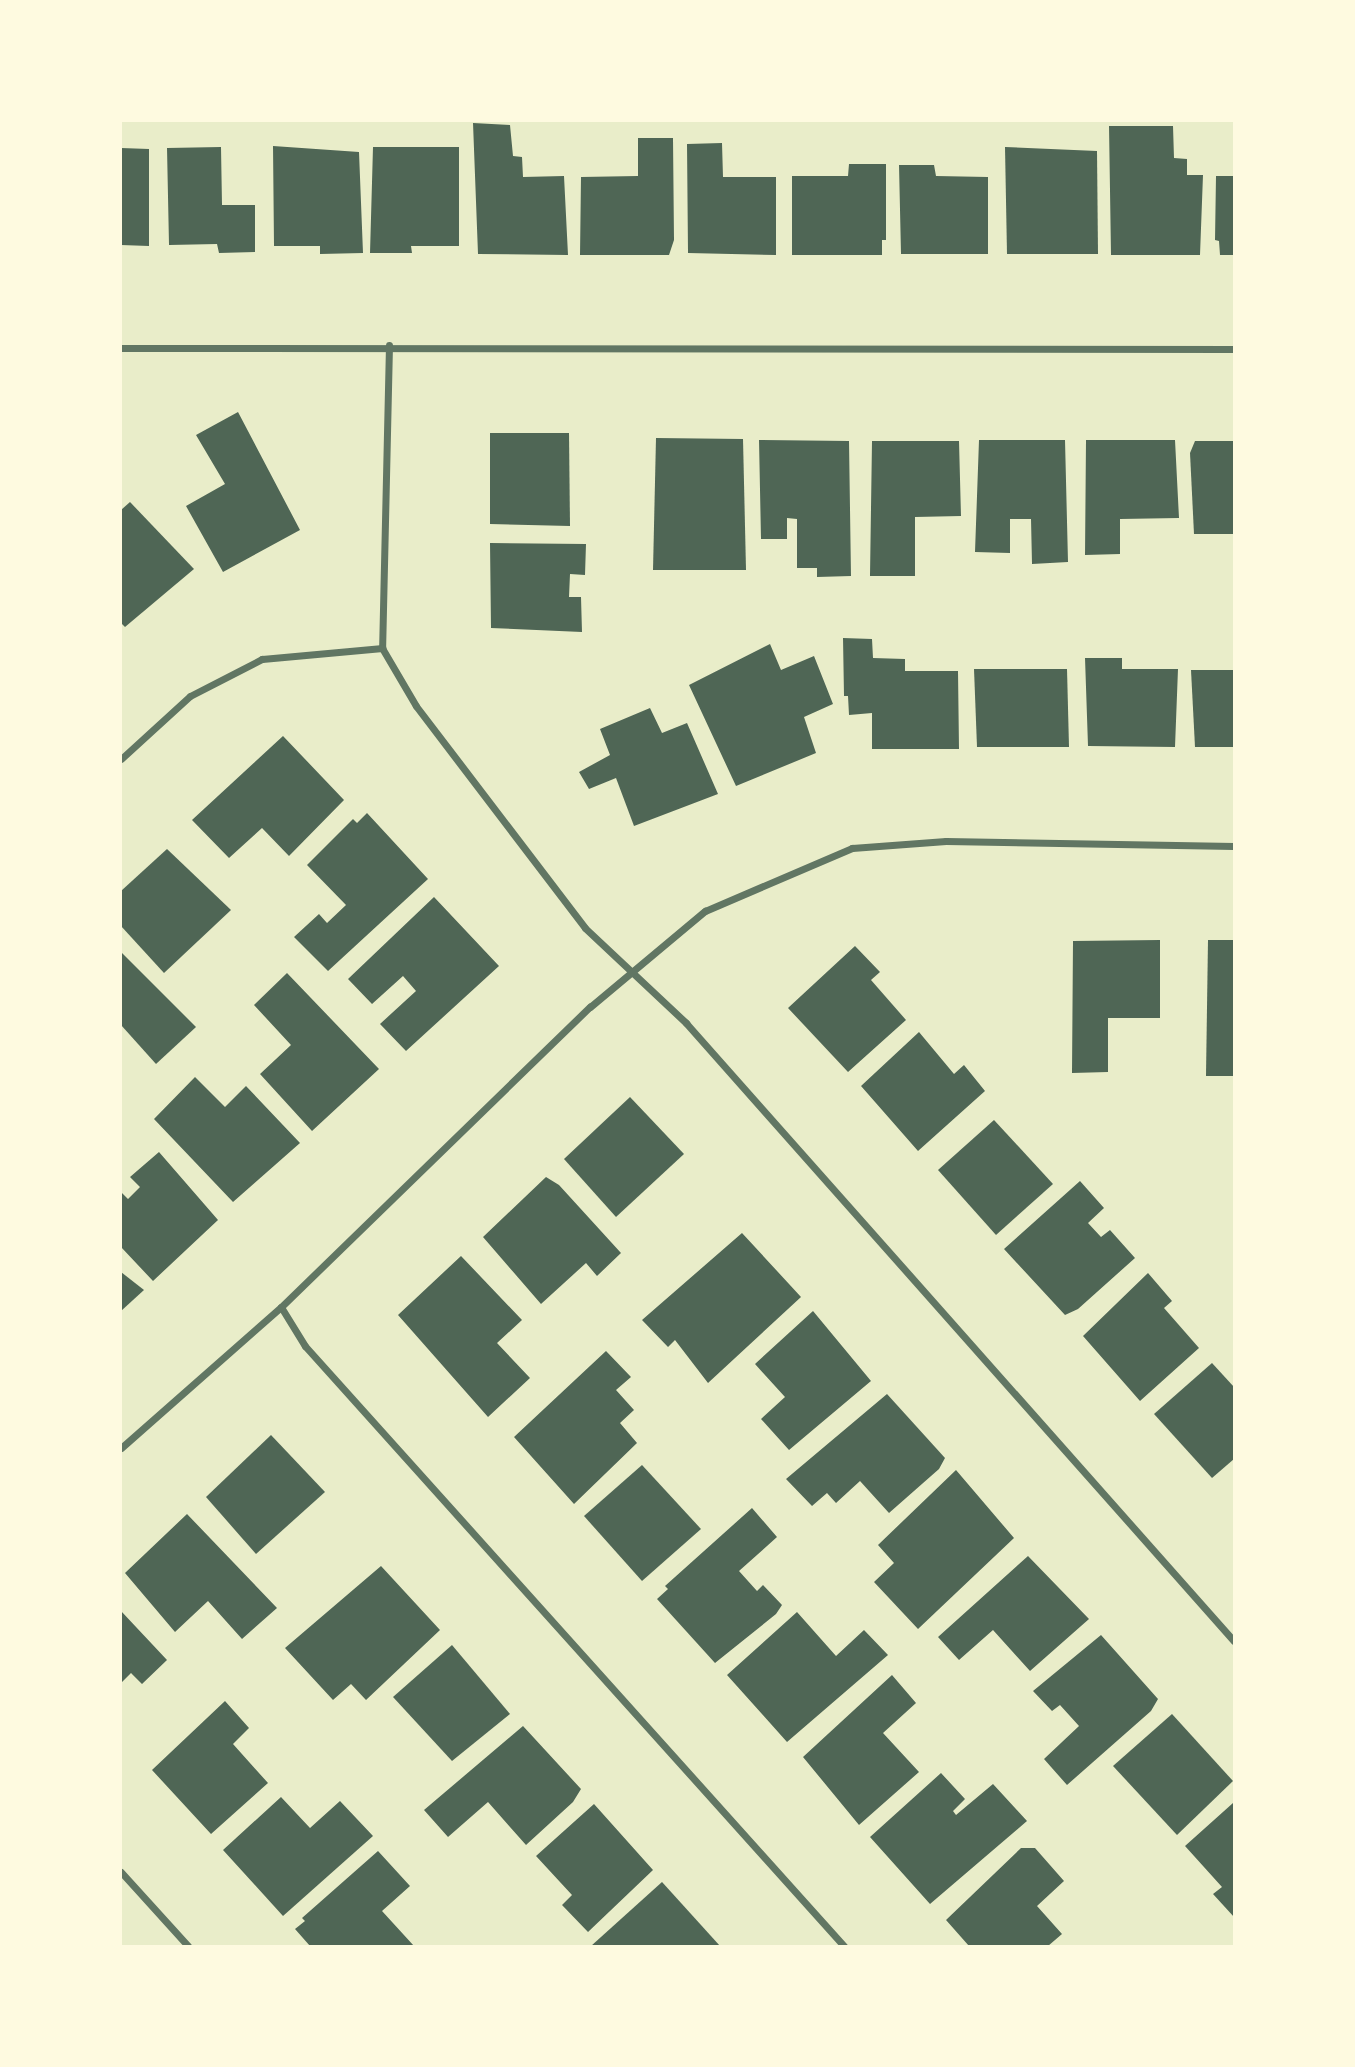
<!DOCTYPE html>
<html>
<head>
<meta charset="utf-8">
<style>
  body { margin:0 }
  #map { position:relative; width:1355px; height:2067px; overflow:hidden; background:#e9edc9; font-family:"Fira Sans",sans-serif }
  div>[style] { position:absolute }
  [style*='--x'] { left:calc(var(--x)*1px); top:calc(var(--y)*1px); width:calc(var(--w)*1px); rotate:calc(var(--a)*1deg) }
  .building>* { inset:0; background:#4f6655 }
  .minor>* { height:7px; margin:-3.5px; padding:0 3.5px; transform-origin:3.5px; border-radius:3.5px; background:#617663 }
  span { translate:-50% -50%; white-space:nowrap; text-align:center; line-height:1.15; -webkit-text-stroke:6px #fefae0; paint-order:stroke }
  .frame { position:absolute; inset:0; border:122px solid #fefae0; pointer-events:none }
</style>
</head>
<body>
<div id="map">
  <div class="building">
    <i style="clip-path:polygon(473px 123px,510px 125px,513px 156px,522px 157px,523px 177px,564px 176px,568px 255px,478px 254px)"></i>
    <i style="clip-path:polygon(1109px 126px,1173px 126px,1174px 158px,1187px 159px,1187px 175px,1203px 175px,1200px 255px,1111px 255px)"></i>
    <i style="clip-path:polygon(638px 138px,673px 138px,674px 240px,669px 255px,580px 255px,581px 177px,638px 176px)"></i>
    <i style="clip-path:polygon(722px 143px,723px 177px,776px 177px,776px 255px,688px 253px,687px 144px)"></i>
    <i style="clip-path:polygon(273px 146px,359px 152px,363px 253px,320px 254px,320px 246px,274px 246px)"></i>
    <i style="clip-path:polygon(221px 147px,222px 205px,255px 205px,255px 252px,219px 253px,217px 244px,169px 245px,167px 148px)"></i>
    <i style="clip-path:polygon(373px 147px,459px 147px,459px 246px,411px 246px,412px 253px,370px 253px)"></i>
    <i style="clip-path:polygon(1005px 147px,1097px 151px,1098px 254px,1007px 254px)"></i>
    <i style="clip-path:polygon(121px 148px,149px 149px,149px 246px,121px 245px)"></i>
    <i style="clip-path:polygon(849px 164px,886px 164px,886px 240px,882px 240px,882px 255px,792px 255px,792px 176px,848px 176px)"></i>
    <i style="clip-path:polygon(899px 165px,934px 165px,936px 176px,988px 177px,988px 254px,901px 254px)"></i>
    <i style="clip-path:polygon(1216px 176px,1234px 176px,1234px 255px,1220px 255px,1219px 241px,1215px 240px)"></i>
    <i style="clip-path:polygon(238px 412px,300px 530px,223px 572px,186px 506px,225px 484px,196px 435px)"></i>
    <i style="clip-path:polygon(490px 433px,569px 433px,570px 526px,490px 524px)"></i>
    <i style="clip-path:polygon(656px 438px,743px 439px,746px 570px,653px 570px)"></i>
    <i style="clip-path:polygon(759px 440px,849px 441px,851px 576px,817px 577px,817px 568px,797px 568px,797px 519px,787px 518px,787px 539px,761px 539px)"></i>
    <i style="clip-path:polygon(979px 440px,1065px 440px,1068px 562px,1032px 564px,1031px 519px,1010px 519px,1010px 553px,975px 552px)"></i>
    <i style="clip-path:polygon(1086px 440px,1175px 440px,1179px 518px,1120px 519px,1120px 554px,1085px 555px)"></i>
    <i style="clip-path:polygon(872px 441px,959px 441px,961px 516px,915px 517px,915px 576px,870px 576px)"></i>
    <i style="clip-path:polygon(1195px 441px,1234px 441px,1234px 534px,1194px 534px,1190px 453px)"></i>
    <i style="clip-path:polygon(130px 502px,194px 569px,125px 627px,121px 623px,121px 510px)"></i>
    <i style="clip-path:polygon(490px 543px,586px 544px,585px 575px,570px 574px,569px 597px,581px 597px,582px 632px,491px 628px)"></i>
    <i style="clip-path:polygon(843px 638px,872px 639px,873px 658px,905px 659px,905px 671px,958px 671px,959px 749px,872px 749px,872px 713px,849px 715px,848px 696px,844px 696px)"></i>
    <i style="clip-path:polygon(770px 644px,781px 670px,814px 656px,833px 704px,804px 717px,816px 753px,736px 786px,689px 685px)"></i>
    <i style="clip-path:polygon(1085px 658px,1122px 658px,1122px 669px,1178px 669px,1175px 747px,1088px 746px)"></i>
    <i style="clip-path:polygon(974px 669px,1067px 669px,1069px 747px,977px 747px)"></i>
    <i style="clip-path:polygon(1191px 670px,1234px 670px,1234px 747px,1195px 747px)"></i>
    <i style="clip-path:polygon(650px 708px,662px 733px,687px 723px,718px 794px,634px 826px,616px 778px,589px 789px,579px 772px,610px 755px,600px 729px)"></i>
    <i style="clip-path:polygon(283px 736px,344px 800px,289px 856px,262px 828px,229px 858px,192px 820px)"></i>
    <i style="clip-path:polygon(367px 813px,428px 879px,328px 971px,294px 937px,319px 914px,327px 923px,346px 905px,307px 865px,353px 819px,357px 823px)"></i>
    <i style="clip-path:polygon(167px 849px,231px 910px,164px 973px,121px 926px,121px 891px)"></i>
    <i style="clip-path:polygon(434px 897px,499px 966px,406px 1051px,380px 1024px,416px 991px,403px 976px,372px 1004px,348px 979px)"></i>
    <i style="clip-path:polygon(1160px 940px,1160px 1018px,1108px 1018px,1108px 1072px,1072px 1073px,1073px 941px)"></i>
    <i style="clip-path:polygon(1208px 940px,1234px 940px,1234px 1076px,1206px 1076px)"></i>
    <i style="clip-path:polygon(855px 946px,880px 972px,871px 980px,906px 1020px,848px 1072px,788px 1008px)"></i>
    <i style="clip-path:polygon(121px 952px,196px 1027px,156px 1064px,121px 1025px)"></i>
    <i style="clip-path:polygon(287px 973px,379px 1069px,312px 1131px,260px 1074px,291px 1045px,254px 1005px)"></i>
    <i style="clip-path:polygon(919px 1032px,954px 1074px,964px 1065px,985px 1091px,918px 1151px,861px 1086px)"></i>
    <i style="clip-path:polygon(195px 1077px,225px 1107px,246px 1086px,300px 1143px,233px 1202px,154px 1119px)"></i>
    <i style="clip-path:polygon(630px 1097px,684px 1154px,616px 1217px,564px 1159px)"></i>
    <i style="clip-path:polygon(994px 1120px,1053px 1184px,996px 1235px,938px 1170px)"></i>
    <i style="clip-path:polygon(159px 1152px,218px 1220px,153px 1281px,121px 1247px,121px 1192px,128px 1199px,140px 1187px,130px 1177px)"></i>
    <i style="clip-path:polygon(546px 1177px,559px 1185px,621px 1253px,597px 1276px,586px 1263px,541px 1304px,483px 1237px)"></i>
    <i style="clip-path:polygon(1080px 1181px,1104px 1208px,1088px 1223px,1101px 1237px,1110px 1230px,1135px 1258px,1078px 1309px,1065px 1315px,1004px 1249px)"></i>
    <i style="clip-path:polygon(742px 1233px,801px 1297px,708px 1383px,675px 1340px,668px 1347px,642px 1320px)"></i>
    <i style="clip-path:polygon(461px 1256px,522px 1320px,497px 1343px,530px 1378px,488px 1417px,398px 1315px)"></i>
    <i style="clip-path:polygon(121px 1272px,144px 1290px,121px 1311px)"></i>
    <i style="clip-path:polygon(1148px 1273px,1172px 1301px,1164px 1308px,1199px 1348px,1140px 1401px,1083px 1336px)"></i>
    <i style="clip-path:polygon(813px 1311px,871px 1381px,789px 1450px,761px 1419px,785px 1397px,755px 1364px)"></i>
    <i style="clip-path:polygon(606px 1351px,631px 1377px,616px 1390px,634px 1410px,620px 1423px,637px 1443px,574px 1504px,514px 1437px)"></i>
    <i style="clip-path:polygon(1212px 1363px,1234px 1387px,1234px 1459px,1212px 1478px,1154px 1414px)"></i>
    <i style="clip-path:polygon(887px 1394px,945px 1458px,939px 1469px,889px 1513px,860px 1481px,836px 1503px,827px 1493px,812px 1506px,786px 1479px)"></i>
    <i style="clip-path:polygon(271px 1435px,325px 1492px,256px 1554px,206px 1497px)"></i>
    <i style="clip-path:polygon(642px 1465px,701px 1529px,642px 1581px,584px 1516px)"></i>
    <i style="clip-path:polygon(956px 1470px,1014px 1538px,918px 1629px,874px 1582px,894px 1563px,878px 1545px)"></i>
    <i style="clip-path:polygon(752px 1508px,777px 1537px,739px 1571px,757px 1591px,763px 1585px,782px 1605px,776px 1614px,715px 1663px,657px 1599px,668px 1589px,665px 1586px)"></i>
    <i style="clip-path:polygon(187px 1514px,277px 1608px,242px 1639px,208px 1601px,175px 1632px,125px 1573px)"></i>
    <i style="clip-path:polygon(1028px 1556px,1089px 1619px,1030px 1671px,993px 1630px,959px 1660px,938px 1637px)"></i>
    <i style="clip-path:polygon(381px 1566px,440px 1630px,366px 1700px,351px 1684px,333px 1700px,285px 1648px)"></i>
    <i style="clip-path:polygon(121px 1611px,167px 1660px,142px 1684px,131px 1673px,121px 1683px)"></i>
    <i style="clip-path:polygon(797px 1612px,836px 1656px,864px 1630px,888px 1655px,787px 1742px,727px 1675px)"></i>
    <i style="clip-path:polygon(1101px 1635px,1158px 1699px,1151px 1711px,1067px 1785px,1044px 1759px,1079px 1726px,1060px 1705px,1052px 1711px,1033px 1691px)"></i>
    <i style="clip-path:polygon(452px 1645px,510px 1714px,452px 1761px,393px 1697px)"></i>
    <i style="clip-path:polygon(892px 1675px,916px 1703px,883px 1733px,919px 1772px,859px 1825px,803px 1757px)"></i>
    <i style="clip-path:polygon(225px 1701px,249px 1728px,233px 1744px,268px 1783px,211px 1834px,152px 1770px)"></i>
    <i style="clip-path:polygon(1172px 1714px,1233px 1781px,1177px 1835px,1113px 1766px)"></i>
    <i style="clip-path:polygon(523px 1726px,581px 1789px,573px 1802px,526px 1845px,488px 1802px,448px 1837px,424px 1810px)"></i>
    <i style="clip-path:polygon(941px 1773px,965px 1799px,953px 1811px,956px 1815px,993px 1784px,1027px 1821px,930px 1904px,870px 1837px)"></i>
    <i style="clip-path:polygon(281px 1797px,310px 1828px,340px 1801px,373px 1836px,283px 1916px,223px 1850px)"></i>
    <i style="clip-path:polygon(1233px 1803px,1234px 1805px,1234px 1917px,1213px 1894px,1222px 1887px,1185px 1846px)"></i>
    <i style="clip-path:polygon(594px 1804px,653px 1870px,588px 1932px,562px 1905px,572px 1895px,536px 1856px)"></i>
    <i style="clip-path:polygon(1021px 1848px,1035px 1848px,1064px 1881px,1037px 1906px,1062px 1934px,1048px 1946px,969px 1946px,946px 1920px)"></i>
    <i style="clip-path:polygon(378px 1851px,410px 1886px,382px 1911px,414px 1946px,310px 1946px,295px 1929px,305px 1921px,302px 1918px)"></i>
    <i style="clip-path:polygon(662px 1882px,720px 1946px,591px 1946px)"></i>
  </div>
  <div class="minor">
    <i style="--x:389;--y:345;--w:303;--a:91.3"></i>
    <i style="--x:382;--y:648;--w:67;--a:59.6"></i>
    <i style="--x:416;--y:706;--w:279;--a:52.7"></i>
    <i style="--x:585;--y:928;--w:139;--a:43.2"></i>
    <i style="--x:686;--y:1023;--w:826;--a:48.44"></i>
    <i style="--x:121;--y:348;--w:1113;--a:0.05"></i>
    <i style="--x:121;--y:759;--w:93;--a:-42.4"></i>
    <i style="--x:190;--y:696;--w:81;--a:-27.2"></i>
    <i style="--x:262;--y:659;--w:121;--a:-5.2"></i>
    <i style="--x:281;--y:1307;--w:46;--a:58.4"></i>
    <i style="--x:305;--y:1346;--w:807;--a:48.07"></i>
    <i style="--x:121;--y:1448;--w:213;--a:-41.4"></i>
    <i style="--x:281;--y:1307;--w:431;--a:-44.2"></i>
    <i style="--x:590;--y:1007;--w:150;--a:-39.9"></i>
    <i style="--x:705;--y:911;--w:160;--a:-23.2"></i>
    <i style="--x:852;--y:848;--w:94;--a:-4.3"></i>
    <i style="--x:946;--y:841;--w:288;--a:1"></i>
    <i style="--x:121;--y:1872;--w:100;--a:47.8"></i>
  </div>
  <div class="frame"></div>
</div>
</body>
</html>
